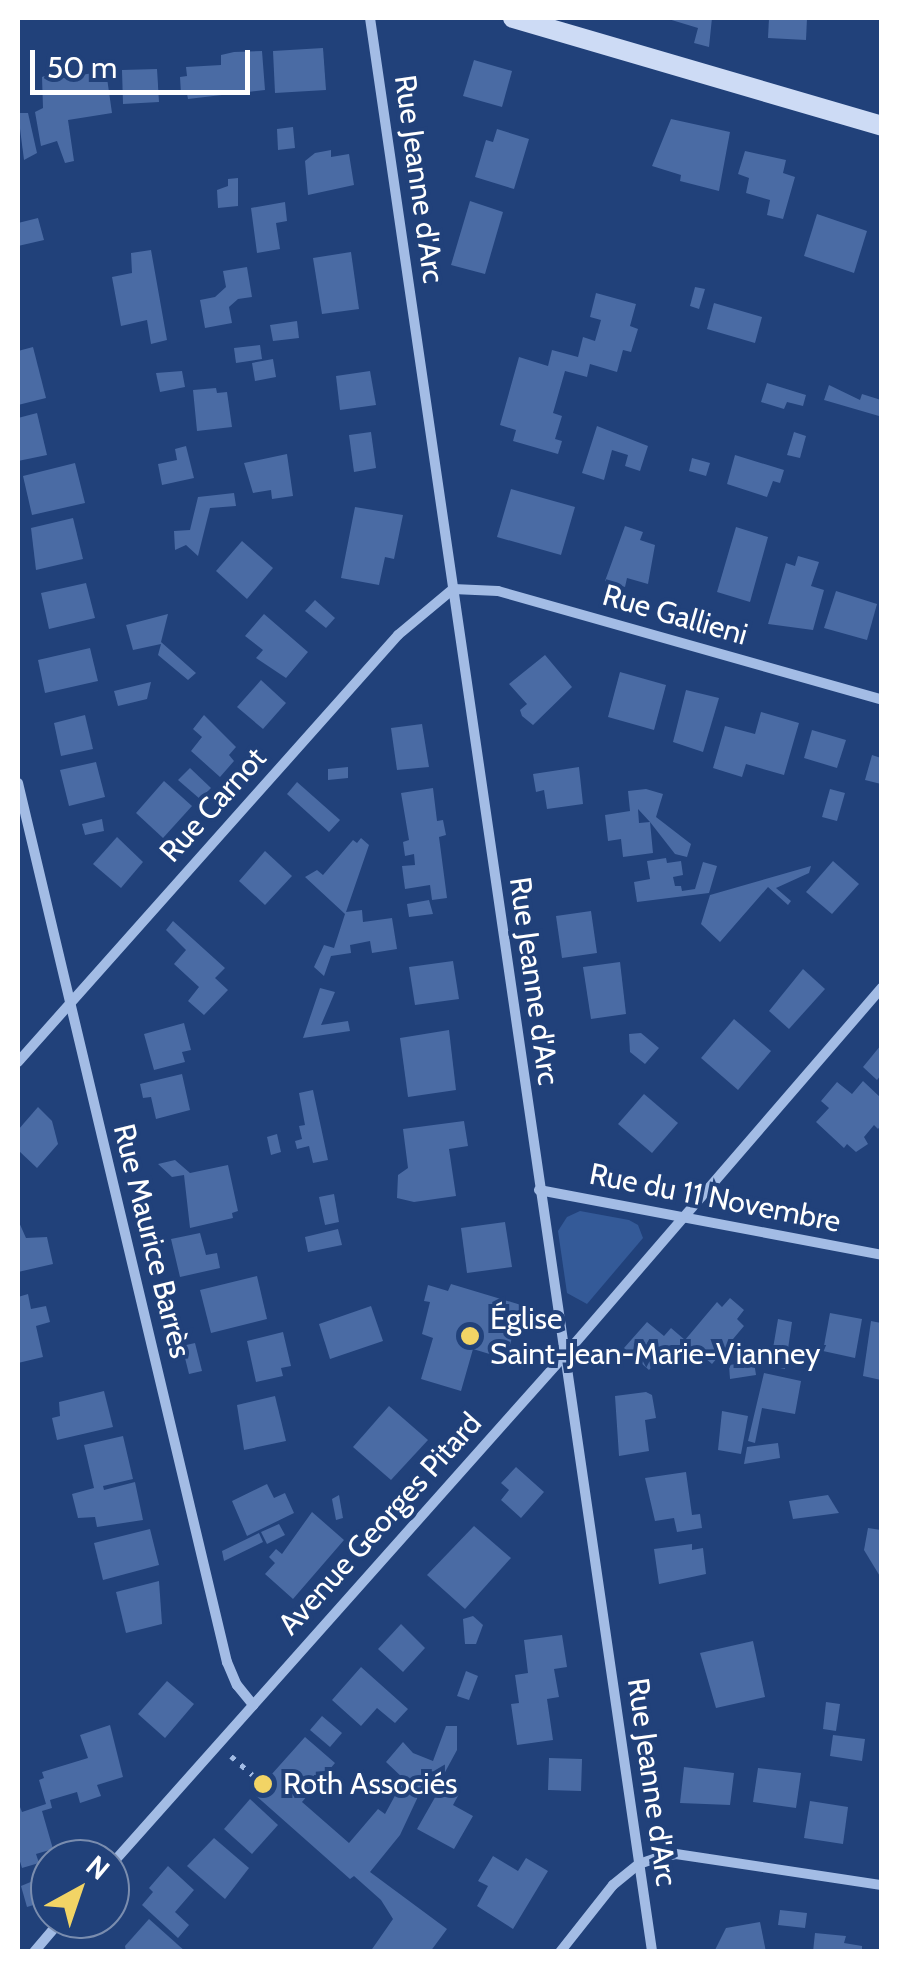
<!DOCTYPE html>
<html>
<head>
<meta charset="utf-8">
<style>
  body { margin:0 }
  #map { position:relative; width:899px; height:1969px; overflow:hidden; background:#21417a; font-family:Cabin,sans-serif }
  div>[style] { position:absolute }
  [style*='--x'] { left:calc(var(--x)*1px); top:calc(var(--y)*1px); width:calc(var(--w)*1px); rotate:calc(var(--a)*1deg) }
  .green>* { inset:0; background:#345a98 }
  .building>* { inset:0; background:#4a6ba4 }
  .path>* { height:5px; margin-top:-2.5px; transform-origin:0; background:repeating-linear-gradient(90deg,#a3bce5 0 5px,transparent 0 13px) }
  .street>* { height:10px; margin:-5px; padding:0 5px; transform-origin:5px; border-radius:5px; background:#a3bce5 }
  .secondary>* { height:20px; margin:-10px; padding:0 10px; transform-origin:10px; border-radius:10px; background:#cddbf5 }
  .dots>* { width:28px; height:28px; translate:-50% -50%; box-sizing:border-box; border:5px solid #21417a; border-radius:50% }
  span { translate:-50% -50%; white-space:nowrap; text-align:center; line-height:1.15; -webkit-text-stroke:8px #21417a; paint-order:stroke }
  .street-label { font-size:30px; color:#fff }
  .poi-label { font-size:30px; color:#fff }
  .left { translate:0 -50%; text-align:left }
  .frame { position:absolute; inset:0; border:20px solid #fff; pointer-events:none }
  .north { position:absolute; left:30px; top:1839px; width:100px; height:100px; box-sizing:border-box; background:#21417a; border:2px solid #7a8daf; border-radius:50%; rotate:40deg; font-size:28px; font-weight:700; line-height:40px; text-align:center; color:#fff }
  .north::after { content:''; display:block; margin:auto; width:35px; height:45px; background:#f2d465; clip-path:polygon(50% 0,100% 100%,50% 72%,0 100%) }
  .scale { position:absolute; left:30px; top:50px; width:220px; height:45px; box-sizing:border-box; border:5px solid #fff; border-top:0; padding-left:12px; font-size:30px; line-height:35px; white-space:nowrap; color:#fff; -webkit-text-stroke:8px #21417a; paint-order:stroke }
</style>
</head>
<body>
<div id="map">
  <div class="green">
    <i style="clip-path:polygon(580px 1211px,629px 1220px,638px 1225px,643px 1238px,587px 1304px,567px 1293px,558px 1231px,567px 1217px)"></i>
  </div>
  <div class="building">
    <i style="clip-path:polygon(665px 18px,712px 18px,709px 47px,694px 43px,698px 28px)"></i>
    <i style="clip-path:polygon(769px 18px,807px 18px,806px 40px,768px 38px)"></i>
    <i style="clip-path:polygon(323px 48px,326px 90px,275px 93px,273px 51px)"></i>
    <i style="clip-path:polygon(262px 51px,265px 90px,188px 99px,187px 94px,181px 94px,180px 77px,187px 76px,186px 67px,221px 65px,221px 55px,234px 52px)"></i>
    <i style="clip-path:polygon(474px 60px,512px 71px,502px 107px,463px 96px)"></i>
    <i style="clip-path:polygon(157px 69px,159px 102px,123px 104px,122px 70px)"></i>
    <i style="clip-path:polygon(60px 70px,62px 78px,106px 71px,112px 113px,68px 120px,74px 161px,65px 163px,57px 141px,41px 146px,35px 112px,43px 108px,42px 77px)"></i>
    <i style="clip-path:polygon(18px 113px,28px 113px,37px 153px,24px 160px)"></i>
    <i style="clip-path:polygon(671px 119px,730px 132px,719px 191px,680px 181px,681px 175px,652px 166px)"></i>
    <i style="clip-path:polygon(293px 127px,295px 148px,278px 150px,277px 129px)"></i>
    <i style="clip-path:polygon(497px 129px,529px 139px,514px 189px,475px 177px,486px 140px,493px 142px)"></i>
    <i style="clip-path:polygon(331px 150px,331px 157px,349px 154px,354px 185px,308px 195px,305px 161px,315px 153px)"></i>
    <i style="clip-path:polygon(745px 151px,786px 160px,783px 173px,795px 177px,783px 219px,767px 215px,770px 200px,746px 193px,749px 178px,738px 174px)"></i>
    <i style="clip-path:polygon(238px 178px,238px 206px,218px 208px,217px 190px,228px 186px,228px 179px)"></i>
    <i style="clip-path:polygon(470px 201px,503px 212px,485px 274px,451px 265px)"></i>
    <i style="clip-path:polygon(285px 202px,287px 221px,276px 223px,280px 249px,257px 253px,251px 208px)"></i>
    <i style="clip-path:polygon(817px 214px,867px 231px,854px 273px,804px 256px)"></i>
    <i style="clip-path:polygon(38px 218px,44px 240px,18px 246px,18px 223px)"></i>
    <i style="clip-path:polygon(151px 250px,167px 340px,151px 344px,147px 320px,121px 326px,112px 277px,132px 273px,131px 253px)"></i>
    <i style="clip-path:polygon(351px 252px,359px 309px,322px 314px,313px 258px)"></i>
    <i style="clip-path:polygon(247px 267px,252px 297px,238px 299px,229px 307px,232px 323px,205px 328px,200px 300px,215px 297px,226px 287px,223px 271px)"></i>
    <i style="clip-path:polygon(695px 287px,705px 289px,699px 309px,690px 306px)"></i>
    <i style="clip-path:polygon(596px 293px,636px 304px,630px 326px,638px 329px,631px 352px,623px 350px,617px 372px,590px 364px,587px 377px,565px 371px,553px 413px,562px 416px,555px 439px,562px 441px,558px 454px,513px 441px,516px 430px,500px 425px,519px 357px,548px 366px,552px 350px,578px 357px,583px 337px,595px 341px,601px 320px,590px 317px)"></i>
    <i style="clip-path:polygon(714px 303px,762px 317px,755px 343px,707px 329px)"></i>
    <i style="clip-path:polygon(297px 321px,299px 338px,273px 341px,270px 325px)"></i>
    <i style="clip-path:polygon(260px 345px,262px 359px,236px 363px,234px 348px)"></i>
    <i style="clip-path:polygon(33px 347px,46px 398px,18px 405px,18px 351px)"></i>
    <i style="clip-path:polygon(273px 359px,276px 377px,255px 381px,252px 363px)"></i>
    <i style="clip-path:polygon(182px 371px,185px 387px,160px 392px,156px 373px)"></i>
    <i style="clip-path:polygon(370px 371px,376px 405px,340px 410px,336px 376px)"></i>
    <i style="clip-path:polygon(767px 383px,806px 395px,803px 406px,787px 402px,784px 409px,761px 402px)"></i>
    <i style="clip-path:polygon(829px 385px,860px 400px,862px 394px,881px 400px,879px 416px,824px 400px)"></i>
    <i style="clip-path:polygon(216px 388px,217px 393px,227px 392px,232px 427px,197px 431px,193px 390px)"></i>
    <i style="clip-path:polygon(37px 413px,47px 455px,18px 461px,18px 418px)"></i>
    <i style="clip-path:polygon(597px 426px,648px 446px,640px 471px,625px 466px,628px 455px,612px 450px,604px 480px,582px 473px)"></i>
    <i style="clip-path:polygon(371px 432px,376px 468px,354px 472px,349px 435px)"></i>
    <i style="clip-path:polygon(794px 432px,806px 436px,800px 458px,787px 455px)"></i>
    <i style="clip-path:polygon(186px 446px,194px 478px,162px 485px,158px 464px,177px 460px,175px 449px)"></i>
    <i style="clip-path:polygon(287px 454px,293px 496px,272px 499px,271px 490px,253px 493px,244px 463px)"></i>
    <i style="clip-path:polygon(735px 455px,784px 470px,780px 483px,773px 481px,767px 497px,727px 484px)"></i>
    <i style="clip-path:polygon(692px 458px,710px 463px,706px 476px,689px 471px)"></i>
    <i style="clip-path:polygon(75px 463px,85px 503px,32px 515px,23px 476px)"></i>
    <i style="clip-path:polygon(511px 489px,575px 507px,561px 555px,497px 537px)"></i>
    <i style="clip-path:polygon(234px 493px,236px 506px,210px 508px,198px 556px,186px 545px,175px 550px,174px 531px,190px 530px,198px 497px)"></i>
    <i style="clip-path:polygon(355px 507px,403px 515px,394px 559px,385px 557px,379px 585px,341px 578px)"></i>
    <i style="clip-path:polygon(73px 518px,83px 559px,36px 570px,31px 528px)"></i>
    <i style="clip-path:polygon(625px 526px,643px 532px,640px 540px,655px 545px,648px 584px,627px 578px,625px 587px,605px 581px)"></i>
    <i style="clip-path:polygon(736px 527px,768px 537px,750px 602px,717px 592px)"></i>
    <i style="clip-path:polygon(242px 541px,273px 568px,247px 599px,216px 571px)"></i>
    <i style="clip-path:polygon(798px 556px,819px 562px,811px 586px,824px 590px,813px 630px,768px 624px,786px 563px,795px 566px)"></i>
    <i style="clip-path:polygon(86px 583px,95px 618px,49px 629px,41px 593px)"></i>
    <i style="clip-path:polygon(836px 591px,877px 604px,867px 640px,824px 628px)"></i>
    <i style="clip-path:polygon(315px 600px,335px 618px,326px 628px,305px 611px)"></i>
    <i style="clip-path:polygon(168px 614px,161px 642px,196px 673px,188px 680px,158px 655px,161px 644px,133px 650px,126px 625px)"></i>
    <i style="clip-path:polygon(264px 614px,308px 652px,286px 678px,256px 658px,263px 650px,245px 636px)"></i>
    <i style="clip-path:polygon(90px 648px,98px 681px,45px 693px,38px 660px)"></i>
    <i style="clip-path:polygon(545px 655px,572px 687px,533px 725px,522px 716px,520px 710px,527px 704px,509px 684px)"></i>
    <i style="clip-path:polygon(620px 672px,666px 685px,654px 730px,608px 717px)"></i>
    <i style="clip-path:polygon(261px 680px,286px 703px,263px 729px,237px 707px)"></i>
    <i style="clip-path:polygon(151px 682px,147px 699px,118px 706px,114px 691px)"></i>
    <i style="clip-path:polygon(686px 690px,719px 698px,703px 752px,673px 742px)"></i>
    <i style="clip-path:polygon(761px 712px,799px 723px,784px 775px,746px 764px,742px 777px,713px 768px,725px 726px,755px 734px)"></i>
    <i style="clip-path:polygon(85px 715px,93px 749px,61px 756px,54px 723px)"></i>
    <i style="clip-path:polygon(204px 715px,236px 747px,229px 755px,234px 761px,220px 777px,191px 751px,202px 737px,193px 729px)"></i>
    <i style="clip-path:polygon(422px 724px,429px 767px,397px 770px,391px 728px)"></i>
    <i style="clip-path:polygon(812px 730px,846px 740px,837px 768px,804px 758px)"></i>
    <i style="clip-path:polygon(872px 755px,881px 758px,881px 784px,865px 780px)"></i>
    <i style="clip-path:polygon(96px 762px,105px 797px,69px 806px,60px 770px)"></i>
    <i style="clip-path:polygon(348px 767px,348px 778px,328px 780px,328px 769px)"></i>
    <i style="clip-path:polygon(579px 767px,583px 804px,547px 809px,544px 790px,536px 792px,533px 774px)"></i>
    <i style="clip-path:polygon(190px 768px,211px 788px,200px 799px,178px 780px)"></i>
    <i style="clip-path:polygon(164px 781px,192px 806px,163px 838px,136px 813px)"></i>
    <i style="clip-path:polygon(297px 782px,340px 820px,329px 832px,287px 794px)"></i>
    <i style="clip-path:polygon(433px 788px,437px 821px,443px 820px,446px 835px,439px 837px,447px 898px,432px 900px,430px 885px,405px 889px,402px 866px,415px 865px,414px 854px,405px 856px,403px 842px,409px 840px,401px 793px)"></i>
    <i style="clip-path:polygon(646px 789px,663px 794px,656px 817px,691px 844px,687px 857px,675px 854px,650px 822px,638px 809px,639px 823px,650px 822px,653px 853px,623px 857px,621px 839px,608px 841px,605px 815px,630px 811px,628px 791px)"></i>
    <i style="clip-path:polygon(830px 789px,845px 793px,837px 821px,822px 817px)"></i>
    <i style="clip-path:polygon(102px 819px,104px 831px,85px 835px,82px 824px)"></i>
    <i style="clip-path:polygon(117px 837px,143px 862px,121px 888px,93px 864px)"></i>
    <i style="clip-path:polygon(361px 838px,369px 845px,346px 912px,362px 910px,363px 922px,392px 918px,397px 949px,372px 953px,370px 941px,350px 945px,351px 953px,331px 956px,324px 976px,314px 967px,324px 945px,334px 948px,345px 914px,305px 877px,317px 870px,323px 875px,353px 840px,357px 843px)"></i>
    <i style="clip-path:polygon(265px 851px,292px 876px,265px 905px,239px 881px)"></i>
    <i style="clip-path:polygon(666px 858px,667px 863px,681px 861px,683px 875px,673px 877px,675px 886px,681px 886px,682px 891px,695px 889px,703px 862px,717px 866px,709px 893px,637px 902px,634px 882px,650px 879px,647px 861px)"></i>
    <i style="clip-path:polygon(833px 861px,859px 884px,832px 914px,806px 892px)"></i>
    <i style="clip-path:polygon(811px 866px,809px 873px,776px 888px,791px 901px,788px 905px,768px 887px,720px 942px,701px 924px,710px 895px)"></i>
    <i style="clip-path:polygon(429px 900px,433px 914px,409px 917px,407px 904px)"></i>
    <i style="clip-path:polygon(591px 911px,597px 953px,562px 958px,556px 916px)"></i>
    <i style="clip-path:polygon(173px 921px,225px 968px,215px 978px,228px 990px,204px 1015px,188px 1001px,199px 987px,174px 964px,186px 950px,166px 930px)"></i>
    <i style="clip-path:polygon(453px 961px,459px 999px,415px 1005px,409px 967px)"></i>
    <i style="clip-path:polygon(620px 962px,626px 1014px,591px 1019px,583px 967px)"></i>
    <i style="clip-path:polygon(803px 969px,825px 989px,789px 1029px,769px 1011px)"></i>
    <i style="clip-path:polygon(320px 988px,335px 992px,321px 1025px,348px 1021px,350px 1031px,303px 1038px)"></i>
    <i style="clip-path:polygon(734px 1019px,771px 1051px,738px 1090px,701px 1058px)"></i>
    <i style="clip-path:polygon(184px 1023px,191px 1050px,182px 1052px,185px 1062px,154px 1070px,144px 1034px)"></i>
    <i style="clip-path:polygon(449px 1030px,456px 1090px,408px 1097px,400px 1038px)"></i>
    <i style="clip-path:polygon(641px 1033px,659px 1048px,645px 1064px,630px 1052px,629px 1034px)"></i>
    <i style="clip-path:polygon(881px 1045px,881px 1075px,877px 1080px,863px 1067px)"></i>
    <i style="clip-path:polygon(182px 1074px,190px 1110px,156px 1119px,151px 1097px,143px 1098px,140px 1084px)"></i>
    <i style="clip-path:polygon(863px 1081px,881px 1098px,881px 1125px,878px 1129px,874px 1125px,864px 1137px,868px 1144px,856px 1152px,847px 1144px,844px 1148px,816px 1122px,829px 1108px,821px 1101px,837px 1082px,852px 1094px)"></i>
    <i style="clip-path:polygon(313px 1090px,328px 1160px,313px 1163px,309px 1146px,297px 1149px,295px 1141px,302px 1139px,299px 1126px,305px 1125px,299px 1093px)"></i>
    <i style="clip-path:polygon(644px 1094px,678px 1123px,652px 1153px,618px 1124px)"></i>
    <i style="clip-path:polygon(38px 1107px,52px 1121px,58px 1144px,37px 1168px,18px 1150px,18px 1130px)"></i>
    <i style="clip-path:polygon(464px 1121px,468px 1146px,449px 1149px,456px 1196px,414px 1202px,397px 1198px,398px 1175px,408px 1168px,403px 1129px)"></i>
    <i style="clip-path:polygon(277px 1134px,281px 1152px,271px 1155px,267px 1137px)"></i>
    <i style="clip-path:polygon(175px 1160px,190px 1173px,228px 1165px,238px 1211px,232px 1213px,233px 1218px,190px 1228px,184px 1175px,172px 1177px,158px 1164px)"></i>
    <i style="clip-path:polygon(334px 1194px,339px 1222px,325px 1225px,319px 1197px)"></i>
    <i style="clip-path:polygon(18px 1220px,26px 1238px,47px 1237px,53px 1264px,18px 1272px)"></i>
    <i style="clip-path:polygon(505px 1222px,512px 1267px,467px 1273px,461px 1228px)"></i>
    <i style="clip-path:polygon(338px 1229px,342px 1245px,308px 1252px,305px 1237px)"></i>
    <i style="clip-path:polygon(200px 1233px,206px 1255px,217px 1253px,220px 1268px,180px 1277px,171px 1239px)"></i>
    <i style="clip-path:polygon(257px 1276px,267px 1319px,211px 1333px,200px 1290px)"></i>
    <i style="clip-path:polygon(451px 1284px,521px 1305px,506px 1359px,473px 1349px,461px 1391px,421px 1379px,433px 1338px,422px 1334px,430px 1302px,424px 1301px,428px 1285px,448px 1291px)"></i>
    <i style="clip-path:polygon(28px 1294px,31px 1309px,46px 1306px,50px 1322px,36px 1326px,43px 1357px,18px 1363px,18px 1297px)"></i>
    <i style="clip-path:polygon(730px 1298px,744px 1310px,737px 1319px,744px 1326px,712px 1364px,696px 1350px,688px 1359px,670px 1345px,649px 1370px,624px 1348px,647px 1322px,664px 1336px,671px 1328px,685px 1340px,717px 1302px,722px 1307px)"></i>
    <i style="clip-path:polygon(371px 1306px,383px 1341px,330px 1359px,319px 1324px)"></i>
    <i style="clip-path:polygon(830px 1313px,862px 1319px,855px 1358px,823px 1351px)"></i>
    <i style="clip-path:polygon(778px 1319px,792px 1322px,785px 1369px,770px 1366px)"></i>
    <i style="clip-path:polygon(871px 1321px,881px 1323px,881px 1380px,863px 1376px)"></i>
    <i style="clip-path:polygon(283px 1332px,291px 1366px,281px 1368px,283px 1376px,256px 1382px,247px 1341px)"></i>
    <i style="clip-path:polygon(195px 1343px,202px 1371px,189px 1374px,182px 1346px)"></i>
    <i style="clip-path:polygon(754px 1362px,756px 1375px,730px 1379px,729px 1365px)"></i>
    <i style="clip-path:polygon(764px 1373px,801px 1381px,795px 1414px,762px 1408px,755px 1443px,748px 1441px)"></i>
    <i style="clip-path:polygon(104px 1391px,113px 1427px,57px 1440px,52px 1418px,60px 1416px,59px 1402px)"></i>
    <i style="clip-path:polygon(646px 1392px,652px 1395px,656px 1418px,645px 1420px,649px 1451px,619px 1456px,615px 1396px)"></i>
    <i style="clip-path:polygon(275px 1396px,286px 1441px,244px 1450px,237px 1405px)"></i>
    <i style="clip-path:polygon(389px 1406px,428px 1440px,391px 1480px,353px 1447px)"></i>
    <i style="clip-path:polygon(722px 1411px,748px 1416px,741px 1454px,718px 1450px)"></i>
    <i style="clip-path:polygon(123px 1436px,133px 1479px,103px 1486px,104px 1490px,135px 1482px,143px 1520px,97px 1527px,95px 1517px,78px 1518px,72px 1494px,94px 1488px,84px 1445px)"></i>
    <i style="clip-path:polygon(778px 1443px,780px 1458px,744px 1464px,747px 1447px)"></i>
    <i style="clip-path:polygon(516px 1467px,544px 1492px,521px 1518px,501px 1500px,509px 1490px,501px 1483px)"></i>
    <i style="clip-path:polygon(686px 1472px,692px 1515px,700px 1514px,702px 1528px,677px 1532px,674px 1518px,655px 1521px,645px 1478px)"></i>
    <i style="clip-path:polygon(267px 1484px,274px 1498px,285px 1493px,294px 1513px,247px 1536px,232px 1501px)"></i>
    <i style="clip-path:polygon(339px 1495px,343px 1518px,336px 1520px,332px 1499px)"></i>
    <i style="clip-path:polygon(828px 1495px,839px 1513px,793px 1519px,789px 1501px)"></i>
    <i style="clip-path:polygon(312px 1512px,344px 1540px,293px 1599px,265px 1574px,275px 1563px,269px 1557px,276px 1549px,282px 1554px)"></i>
    <i style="clip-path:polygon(279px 1524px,285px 1535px,267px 1544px,261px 1532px)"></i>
    <i style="clip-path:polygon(474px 1526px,511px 1558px,465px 1609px,427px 1575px)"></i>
    <i style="clip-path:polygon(868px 1528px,881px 1530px,881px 1578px,864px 1550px)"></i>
    <i style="clip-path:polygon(150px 1529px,159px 1565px,103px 1580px,94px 1543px)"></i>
    <i style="clip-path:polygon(259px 1533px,263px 1542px,224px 1561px,222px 1551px)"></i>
    <i style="clip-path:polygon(692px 1544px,692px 1550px,703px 1548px,706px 1574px,659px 1584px,654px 1549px)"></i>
    <i style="clip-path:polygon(159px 1581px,162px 1624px,126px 1633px,116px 1592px)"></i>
    <i style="clip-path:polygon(473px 1616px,483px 1625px,476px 1644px,465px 1644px,463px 1619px)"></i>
    <i style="clip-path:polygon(401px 1624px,425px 1648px,403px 1672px,378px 1649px)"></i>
    <i style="clip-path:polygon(562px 1635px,567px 1667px,554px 1669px,559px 1697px,547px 1699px,553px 1740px,517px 1745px,511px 1704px,519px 1703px,515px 1675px,528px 1673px,524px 1640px)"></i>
    <i style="clip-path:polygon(753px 1641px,765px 1697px,716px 1708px,700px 1653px)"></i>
    <i style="clip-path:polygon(361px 1667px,408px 1709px,395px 1723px,377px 1708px,361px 1726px,332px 1700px)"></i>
    <i style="clip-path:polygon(466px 1671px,478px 1676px,469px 1700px,457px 1696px)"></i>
    <i style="clip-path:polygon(167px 1681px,194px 1704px,165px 1738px,138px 1714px)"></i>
    <i style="clip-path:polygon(826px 1702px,840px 1704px,836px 1731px,823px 1729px)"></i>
    <i style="clip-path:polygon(322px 1716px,342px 1733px,330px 1747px,310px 1730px)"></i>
    <i style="clip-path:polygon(110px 1725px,123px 1777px,97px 1785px,101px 1796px,80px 1803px,77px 1792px,50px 1800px,52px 1808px,42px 1811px,53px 1849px,36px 1854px,39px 1863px,22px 1868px,18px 1855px,18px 1802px,22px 1812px,46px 1804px,39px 1780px,44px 1778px,42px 1772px,88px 1758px,80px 1735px)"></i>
    <i style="clip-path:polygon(446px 1726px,457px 1726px,457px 1750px,444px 1774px,430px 1771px,400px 1835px,370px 1872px,447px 1929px,430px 1952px,370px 1952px,393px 1919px,381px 1900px,354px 1876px,350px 1879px,254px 1794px,305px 1737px,335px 1763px,302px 1802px,349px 1843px,378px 1809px,385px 1814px,404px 1779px,386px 1762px,403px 1742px,413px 1753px,433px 1761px)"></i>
    <i style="clip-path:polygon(833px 1735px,865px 1739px,862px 1761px,830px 1756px)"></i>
    <i style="clip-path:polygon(549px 1758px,582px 1759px,581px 1791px,548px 1790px)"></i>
    <i style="clip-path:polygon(684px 1767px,734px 1773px,730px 1805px,680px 1803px)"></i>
    <i style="clip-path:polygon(758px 1768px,801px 1773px,796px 1808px,753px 1802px)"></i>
    <i style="clip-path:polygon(442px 1785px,459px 1794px,453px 1805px,473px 1816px,454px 1849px,417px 1829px)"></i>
    <i style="clip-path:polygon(250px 1799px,278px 1825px,252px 1854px,224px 1829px)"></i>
    <i style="clip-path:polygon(810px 1801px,848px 1807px,843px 1844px,804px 1838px)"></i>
    <i style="clip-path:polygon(214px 1838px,249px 1868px,225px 1899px,187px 1866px)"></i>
    <i style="clip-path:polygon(493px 1856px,518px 1871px,526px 1858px,548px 1871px,513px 1929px,477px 1906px,488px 1886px,478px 1881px)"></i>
    <i style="clip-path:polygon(168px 1866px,194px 1890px,175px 1912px,189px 1925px,178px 1938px,142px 1905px,153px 1892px,149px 1888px)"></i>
    <i style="clip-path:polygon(33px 1881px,40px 1903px,27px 1907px,21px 1886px)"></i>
    <i style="clip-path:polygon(780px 1910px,807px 1913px,805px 1928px,778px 1925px)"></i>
    <i style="clip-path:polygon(149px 1919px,186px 1952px,126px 1952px,125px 1946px)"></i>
    <i style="clip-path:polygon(760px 1922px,766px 1952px,714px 1952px,726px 1928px)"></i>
    <i style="clip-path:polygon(815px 1933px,846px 1936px,844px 1943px,862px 1946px,862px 1952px,813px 1952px)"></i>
  </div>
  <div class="path">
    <i style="--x:231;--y:1756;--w:43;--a:41.2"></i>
  </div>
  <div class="street">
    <i style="--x:370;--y:18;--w:1954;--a:81.7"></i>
    <i style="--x:18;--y:783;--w:904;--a:76.63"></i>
    <i style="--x:227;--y:1662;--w:25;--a:67"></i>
    <i style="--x:237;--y:1685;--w:26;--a:51"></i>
    <i style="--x:18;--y:1062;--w:572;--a:-48.33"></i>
    <i style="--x:398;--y:635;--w:72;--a:-39.9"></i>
    <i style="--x:453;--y:589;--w:45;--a:2.5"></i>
    <i style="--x:498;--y:591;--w:399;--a:15.8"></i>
    <i style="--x:539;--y:1190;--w:349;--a:10.7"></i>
    <i style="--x:110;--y:1866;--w:681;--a:-48.33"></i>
    <i style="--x:563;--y:1357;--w:488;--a:-49.2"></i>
    <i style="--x:34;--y:1952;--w:43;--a:-49.7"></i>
    <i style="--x:560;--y:1952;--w:85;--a:-51.7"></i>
    <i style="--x:613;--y:1885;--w:33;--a:-39"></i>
    <i style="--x:639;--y:1864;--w:18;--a:-19"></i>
    <i style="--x:656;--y:1858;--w:20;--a:-11"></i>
    <i style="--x:676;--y:1854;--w:208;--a:8.6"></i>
  </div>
  <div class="secondary">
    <i style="--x:513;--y:18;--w:384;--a:16.3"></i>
  </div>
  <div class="dots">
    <i style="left:470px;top:1336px;background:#f2d465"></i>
    <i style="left:263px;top:1784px;background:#f2d465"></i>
  </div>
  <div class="street-label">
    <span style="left:419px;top:179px;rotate:82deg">Rue Jeanne d'Arc</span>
    <span style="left:675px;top:615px;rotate:16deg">Rue Gallieni</span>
    <span style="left:213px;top:805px;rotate:-48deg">Rue Carnot</span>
    <span style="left:534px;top:981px;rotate:82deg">Rue Jeanne d'Arc</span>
    <span style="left:715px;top:1198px;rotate:11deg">Rue du 11 Novembre</span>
    <span style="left:152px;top:1241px;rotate:76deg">Rue Maurice Barrès</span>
    <span style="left:380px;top:1524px;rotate:-48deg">Avenue Georges Pitard</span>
    <span style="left:652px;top:1782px;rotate:82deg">Rue Jeanne d'Arc</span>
  </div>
  <div class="poi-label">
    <span class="left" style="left:490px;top:1336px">Église<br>Saint-Jean-Marie-Vianney</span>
    <span class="left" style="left:283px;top:1784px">Roth Associés</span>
  </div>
  <div class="frame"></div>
  <div class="north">N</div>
  <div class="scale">50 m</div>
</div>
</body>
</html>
